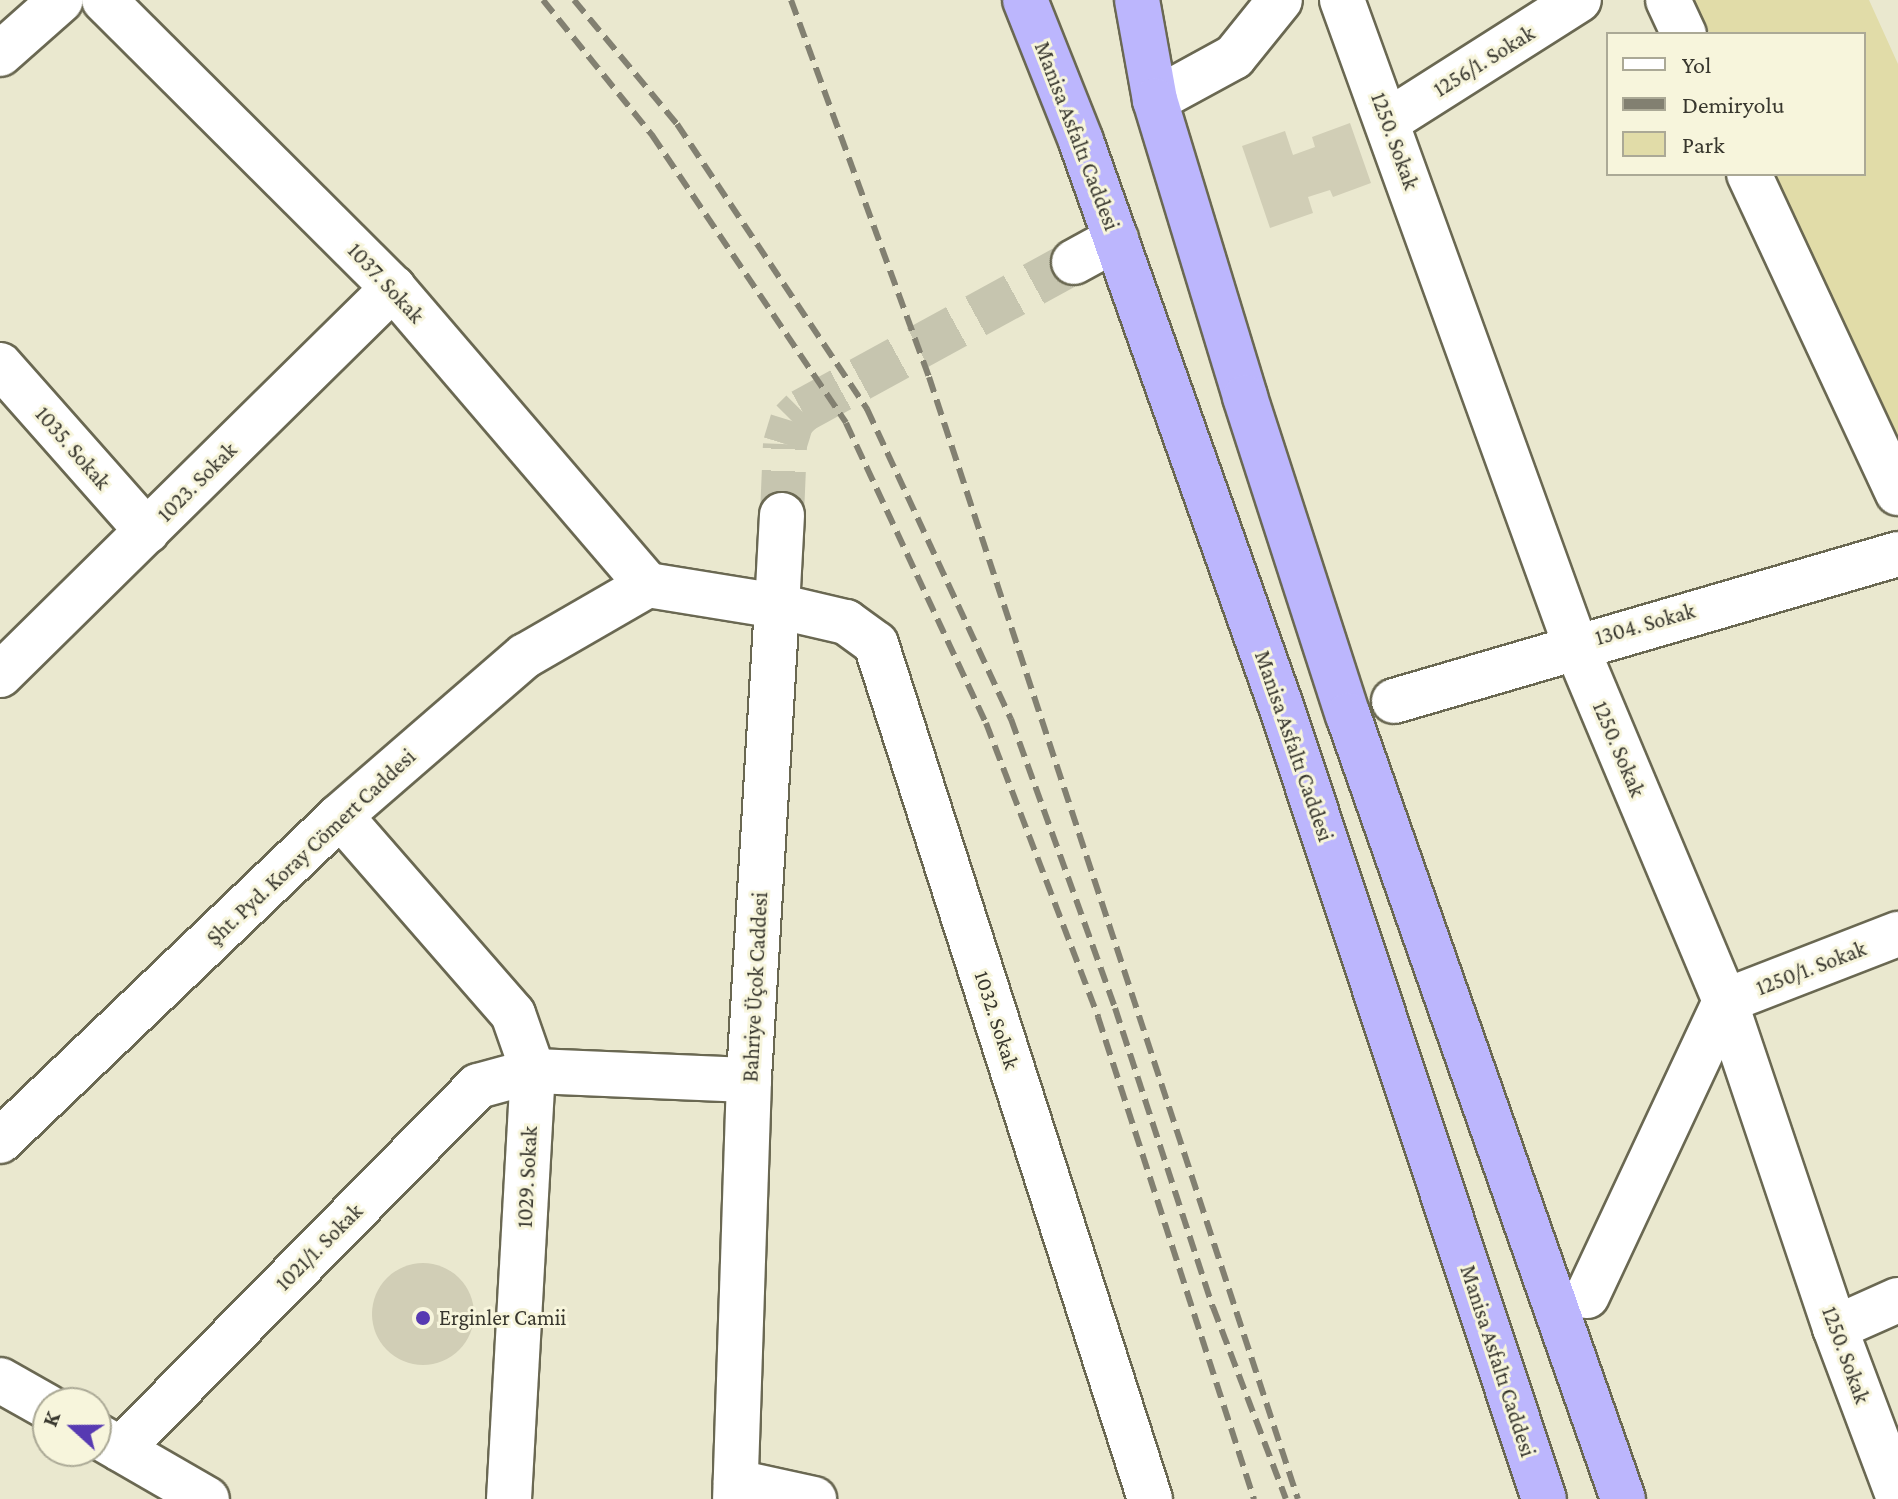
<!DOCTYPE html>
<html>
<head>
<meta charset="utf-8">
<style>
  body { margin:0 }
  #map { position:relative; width:1898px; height:1499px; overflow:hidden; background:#eae8cf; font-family:"Crimson Pro",serif }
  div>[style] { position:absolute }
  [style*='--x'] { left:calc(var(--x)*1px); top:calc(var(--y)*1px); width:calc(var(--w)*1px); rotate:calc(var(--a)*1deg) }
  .green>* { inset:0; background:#e1dca8 }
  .building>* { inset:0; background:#d1ceb6 }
  .round { border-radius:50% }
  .minor-tunnel>* { height:44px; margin-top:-22px; transform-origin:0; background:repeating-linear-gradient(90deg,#c6c5af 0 44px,transparent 0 66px) }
  .roads { filter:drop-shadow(2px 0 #6a6852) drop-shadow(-2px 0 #6a6852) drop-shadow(0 2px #6a6852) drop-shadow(0 -2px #6a6852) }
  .minor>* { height:44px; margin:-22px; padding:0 22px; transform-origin:22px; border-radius:22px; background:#fff }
  .highway>* { height:44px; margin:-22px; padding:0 22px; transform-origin:22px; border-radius:22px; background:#bcb6fd }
  .rail>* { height:6px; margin-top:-3px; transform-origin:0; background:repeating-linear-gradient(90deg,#828071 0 16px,transparent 0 24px) }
  .dots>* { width:22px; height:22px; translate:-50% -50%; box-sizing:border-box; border:4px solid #f7f5dc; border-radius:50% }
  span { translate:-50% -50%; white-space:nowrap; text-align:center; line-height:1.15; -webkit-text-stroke:6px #f7f5dc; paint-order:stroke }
  .street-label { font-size:22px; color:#38372e }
  .poi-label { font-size:22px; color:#38372e }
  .left { translate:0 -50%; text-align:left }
  .legend { position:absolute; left:1606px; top:32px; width:260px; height:144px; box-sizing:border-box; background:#f7f5dc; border:2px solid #aba996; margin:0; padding:10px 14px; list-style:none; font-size:24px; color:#38372e }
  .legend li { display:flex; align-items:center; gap:16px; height:40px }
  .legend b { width:40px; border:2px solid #aba996 }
  .north { position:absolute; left:32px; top:1387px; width:80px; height:80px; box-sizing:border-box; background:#f7f5dc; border:2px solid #aba996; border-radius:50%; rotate:291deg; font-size:22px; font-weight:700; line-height:32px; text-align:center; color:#38372e }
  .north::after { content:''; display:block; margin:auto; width:28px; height:36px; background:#573ab2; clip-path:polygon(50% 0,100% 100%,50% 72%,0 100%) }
</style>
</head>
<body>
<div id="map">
  <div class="green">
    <i style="clip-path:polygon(1694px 0,1869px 0,1898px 64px,1898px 439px,1775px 174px,1864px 174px,1864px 34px,1710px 34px)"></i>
  </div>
  <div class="building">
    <i style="clip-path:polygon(1350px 123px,1371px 183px,1333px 197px,1330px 190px,1308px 197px,1313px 213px,1270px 228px,1242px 146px,1285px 131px,1293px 155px,1315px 147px,1312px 137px)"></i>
    <i class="round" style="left:372px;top:1263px;width:102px;height:102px"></i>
  </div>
  <div class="minor-tunnel">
    <i style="--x:782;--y:515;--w:71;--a:-87.6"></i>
    <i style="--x:785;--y:444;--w:24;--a:-73"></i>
    <i style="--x:792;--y:421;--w:14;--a:-45"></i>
    <i style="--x:802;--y:411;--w:310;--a:-28.7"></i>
  </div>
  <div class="roads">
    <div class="minor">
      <i style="--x:104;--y:0;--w:408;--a:44.9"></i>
      <i style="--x:393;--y:288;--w:391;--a:49.4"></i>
      <i style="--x:1342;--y:0;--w:685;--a:70.11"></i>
      <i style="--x:1575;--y:644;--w:387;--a:67.2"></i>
      <i style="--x:1725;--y:1001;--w:345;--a:71.4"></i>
      <i style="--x:1835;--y:1328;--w:179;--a:69.4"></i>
      <i style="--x:1668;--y:0;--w:38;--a:65"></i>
      <i style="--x:0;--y:54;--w:81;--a:-41.5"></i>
      <i style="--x:1155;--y:100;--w:90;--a:-28.6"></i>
      <i style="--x:1234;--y:57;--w:73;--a:-51.1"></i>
      <i style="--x:1388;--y:121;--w:226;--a:-32.4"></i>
      <i style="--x:1749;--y:174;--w:352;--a:65"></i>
      <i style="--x:1074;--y:262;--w:48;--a:-28.7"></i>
      <i style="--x:0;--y:365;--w:222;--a:48.5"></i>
      <i style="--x:782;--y:515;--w:91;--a:93.1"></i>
      <i style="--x:777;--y:606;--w:71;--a:13.1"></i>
      <i style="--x:846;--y:622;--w:37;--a:36"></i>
      <i style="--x:876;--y:644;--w:898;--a:72.23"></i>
      <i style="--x:648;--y:585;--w:131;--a:9.2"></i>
      <i style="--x:777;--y:606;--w:475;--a:93.4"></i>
      <i style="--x:749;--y:1080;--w:419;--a:91.9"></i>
      <i style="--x:0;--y:675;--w:552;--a:-44.56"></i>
      <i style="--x:1394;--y:701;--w:525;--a:-16.26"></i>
      <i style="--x:0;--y:1141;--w:470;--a:-43.7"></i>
      <i style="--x:340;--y:816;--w:245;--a:-40.9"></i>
      <i style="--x:525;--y:656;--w:142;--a:-30"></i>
      <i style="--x:1587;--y:1296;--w:326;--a:-64.9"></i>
      <i style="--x:1725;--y:1001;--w:186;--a:-21.2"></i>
      <i style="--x:1835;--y:1328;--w:69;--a:-24"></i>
      <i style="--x:0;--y:1380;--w:55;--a:29.4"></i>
      <i style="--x:96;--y:1435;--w:128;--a:30"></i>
      <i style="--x:121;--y:1449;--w:509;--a:-45.48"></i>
      <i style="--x:478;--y:1086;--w:57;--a:-15.3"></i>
      <i style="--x:533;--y:1071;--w:60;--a:-109.3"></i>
      <i style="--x:513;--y:1014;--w:263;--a:-131.1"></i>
      <i style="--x:736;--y:1482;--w:80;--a:12.3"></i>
      <i style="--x:509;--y:1499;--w:429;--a:-86.8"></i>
      <i style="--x:533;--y:1071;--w:216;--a:2.4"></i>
    </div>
    <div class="highway">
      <i style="--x:1025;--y:0;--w:152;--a:68.3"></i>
      <i style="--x:1081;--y:141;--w:599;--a:70.51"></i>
      <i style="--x:1281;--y:706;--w:835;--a:71.65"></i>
      <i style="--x:1137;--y:0;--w:102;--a:79.8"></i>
      <i style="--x:1155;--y:100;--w:310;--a:73.1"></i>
      <i style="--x:1245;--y:397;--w:334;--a:72.1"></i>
      <i style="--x:1348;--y:715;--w:831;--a:70.67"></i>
    </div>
  </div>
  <div class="rail">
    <i style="--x:543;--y:0;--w:174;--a:51.1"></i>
    <i style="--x:652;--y:135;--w:347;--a:56"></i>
    <i style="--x:846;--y:423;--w:331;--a:65"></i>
    <i style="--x:986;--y:723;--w:315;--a:69.1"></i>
    <i style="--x:1098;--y:1017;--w:507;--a:72.07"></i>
    <i style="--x:574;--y:0;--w:161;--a:50.3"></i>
    <i style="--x:677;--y:124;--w:343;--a:56.3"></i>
    <i style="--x:867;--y:409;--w:342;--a:65.1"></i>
    <i style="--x:1011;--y:719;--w:307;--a:70.2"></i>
    <i style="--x:1115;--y:1008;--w:315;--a:71.9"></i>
    <i style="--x:1213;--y:1307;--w:205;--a:69.2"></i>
    <i style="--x:791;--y:0;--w:401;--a:69.9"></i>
    <i style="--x:929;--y:377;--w:1181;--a:71.8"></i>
  </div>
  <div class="dots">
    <i style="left:423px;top:1318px;background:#573ab2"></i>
  </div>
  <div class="street-label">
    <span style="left:1484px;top:61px;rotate:-32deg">1256/1. Sokak</span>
    <span style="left:1077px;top:136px;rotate:69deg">Manisa Asfaltı Caddesi</span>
    <span style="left:1395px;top:141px;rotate:70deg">1250. Sokak</span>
    <span style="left:386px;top:283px;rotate:47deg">1037. Sokak</span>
    <span style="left:73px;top:448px;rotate:49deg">1035. Sokak</span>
    <span style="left:197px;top:482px;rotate:-45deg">1023. Sokak</span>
    <span style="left:1645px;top:624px;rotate:-16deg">1304. Sokak</span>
    <span style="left:1294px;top:746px;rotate:71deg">Manisa Asfaltı Caddesi</span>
    <span style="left:1619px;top:749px;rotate:67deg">1250. Sokak</span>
    <span style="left:311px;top:847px;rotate:-43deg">Şht. Pyd. Koray Cömert Caddesi</span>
    <span style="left:1811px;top:968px;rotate:-21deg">1250/1. Sokak</span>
    <span style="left:755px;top:987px;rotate:-87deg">Bahriye Üçok Caddesi</span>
    <span style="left:997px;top:1020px;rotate:72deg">1032. Sokak</span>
    <span style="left:527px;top:1177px;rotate:-87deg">1029. Sokak</span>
    <span style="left:319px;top:1247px;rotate:-45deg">1021/1. Sokak</span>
    <span style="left:1846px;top:1355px;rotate:70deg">1250. Sokak</span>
    <span style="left:1498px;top:1361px;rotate:72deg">Manisa Asfaltı Caddesi</span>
  </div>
  <div class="poi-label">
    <span class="left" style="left:439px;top:1318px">Erginler Camii</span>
  </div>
  <ul class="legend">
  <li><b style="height:10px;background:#fff"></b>Yol</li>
  <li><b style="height:10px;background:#828071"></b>Demiryolu</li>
  <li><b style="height:22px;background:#e1dca8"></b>Park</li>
  </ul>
  <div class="north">K</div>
</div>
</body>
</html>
